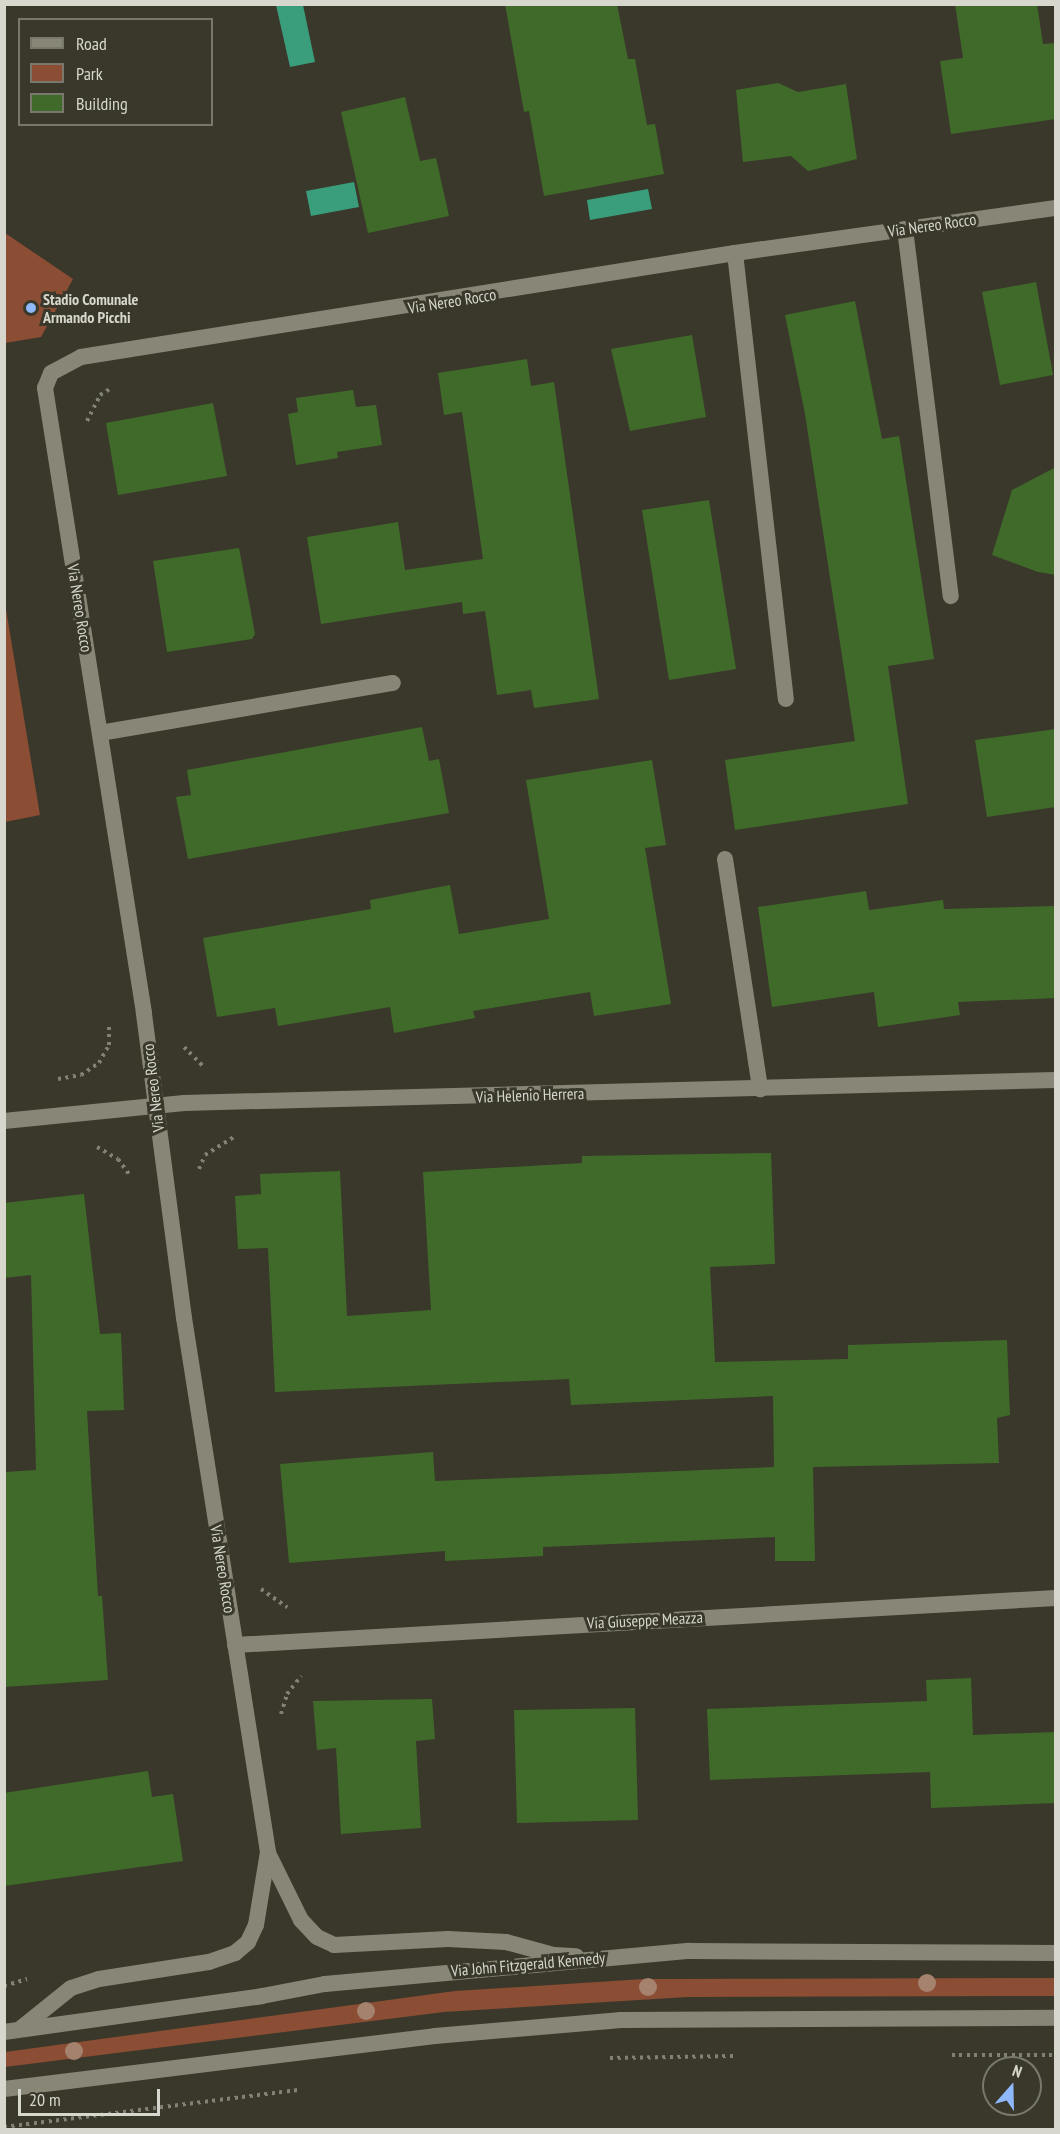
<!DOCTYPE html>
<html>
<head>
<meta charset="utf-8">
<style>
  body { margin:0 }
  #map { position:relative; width:1060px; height:2134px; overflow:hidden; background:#39382a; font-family:"PT Sans Narrow",sans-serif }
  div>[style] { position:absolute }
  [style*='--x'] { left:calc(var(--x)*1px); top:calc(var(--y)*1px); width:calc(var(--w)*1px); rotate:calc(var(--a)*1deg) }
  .green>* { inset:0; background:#8b4d33 }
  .water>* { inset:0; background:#3a9d7b }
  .building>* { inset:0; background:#406a2a }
  .path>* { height:4px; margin-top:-2px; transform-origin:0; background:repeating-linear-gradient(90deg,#818175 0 3px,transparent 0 7.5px) }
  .service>* { height:16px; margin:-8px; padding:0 8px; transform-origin:8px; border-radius:8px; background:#888777 }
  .minor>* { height:16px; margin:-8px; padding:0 8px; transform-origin:8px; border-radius:8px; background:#888777 }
  .secondary>* { height:16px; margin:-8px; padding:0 8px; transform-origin:8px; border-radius:8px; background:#888777 }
  .trees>* { width:18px; height:18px; margin:-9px; border-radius:50%; background:#a5826e }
  .dots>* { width:16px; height:16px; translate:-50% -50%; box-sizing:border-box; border:3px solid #39382a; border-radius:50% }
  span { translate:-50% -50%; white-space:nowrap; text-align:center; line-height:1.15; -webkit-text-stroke:6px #39382a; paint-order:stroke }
  .street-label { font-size:16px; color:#d7d7ce }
  .poi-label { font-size:16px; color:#d7d7ce; font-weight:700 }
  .left { translate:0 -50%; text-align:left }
  .frame { position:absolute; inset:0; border:6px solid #d7d7ce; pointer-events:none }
  .legend { position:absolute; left:18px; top:18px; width:195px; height:108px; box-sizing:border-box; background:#39382a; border:2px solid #78786c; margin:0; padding:8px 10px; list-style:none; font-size:18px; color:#d7d7ce }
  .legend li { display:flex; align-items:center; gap:12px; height:30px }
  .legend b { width:30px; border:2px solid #78786c }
  .north { position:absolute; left:982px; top:2056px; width:60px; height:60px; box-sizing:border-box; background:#39382a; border:2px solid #78786c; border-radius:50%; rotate:20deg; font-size:16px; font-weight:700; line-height:24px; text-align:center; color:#d7d7ce }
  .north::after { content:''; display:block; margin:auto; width:21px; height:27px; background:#90b8fd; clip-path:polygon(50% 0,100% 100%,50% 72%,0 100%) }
  .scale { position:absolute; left:18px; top:2089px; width:142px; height:27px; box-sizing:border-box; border:3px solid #d7d7ce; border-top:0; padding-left:8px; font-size:18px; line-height:21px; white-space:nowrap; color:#d7d7ce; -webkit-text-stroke:4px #39382a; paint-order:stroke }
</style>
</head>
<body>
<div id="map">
  <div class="green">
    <i style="clip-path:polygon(5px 233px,73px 279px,41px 337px,5px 343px)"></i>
    <i style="clip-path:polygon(5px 603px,40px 815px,5px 822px,4px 822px)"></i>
    <i style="clip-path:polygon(1055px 1978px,1055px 1996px,688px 1997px,444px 2012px,5px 2067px,5px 2052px,455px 1991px,644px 1979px)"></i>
  </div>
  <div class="water">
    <i style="clip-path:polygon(276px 5px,303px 5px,315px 62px,290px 67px)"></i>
    <i style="clip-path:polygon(354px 182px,359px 207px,311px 216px,306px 191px)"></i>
    <i style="clip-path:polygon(648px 189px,652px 209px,590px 220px,587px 200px)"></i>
  </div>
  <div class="building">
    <i style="clip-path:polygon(505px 4px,617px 4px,628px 59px,635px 59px,647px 125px,655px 124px,664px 174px,544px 196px,529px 111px,524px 112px)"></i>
    <i style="clip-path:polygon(955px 4px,1037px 4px,1043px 44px,1056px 43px,1056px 119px,951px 134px,940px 61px,963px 58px)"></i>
    <i style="clip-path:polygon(778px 83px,798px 92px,846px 84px,857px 159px,808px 171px,791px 156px,743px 162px,736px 90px)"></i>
    <i style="clip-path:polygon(405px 97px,420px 161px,436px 158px,449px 216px,368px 233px,341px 112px)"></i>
    <i style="clip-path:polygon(1036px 282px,1053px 375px,1000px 385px,982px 292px)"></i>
    <i style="clip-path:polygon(855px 301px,882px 439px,899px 436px,934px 659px,888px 666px,908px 804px,735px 830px,725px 760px,855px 741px,805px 414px,785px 315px)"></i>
    <i style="clip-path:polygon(692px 335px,706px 417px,630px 431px,611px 349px)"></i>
    <i style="clip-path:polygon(527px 359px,531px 386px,554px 382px,599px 699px,534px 708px,531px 690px,497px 695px,485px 611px,463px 614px,462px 602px,321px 624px,307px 537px,398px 522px,405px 570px,483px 559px,462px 412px,444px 415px,438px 373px)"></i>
    <i style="clip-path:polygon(353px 390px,356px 407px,376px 405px,382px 445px,337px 452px,338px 458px,296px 465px,288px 414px,298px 412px,296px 398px)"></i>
    <i style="clip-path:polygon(213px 403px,227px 476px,118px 495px,106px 423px)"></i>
    <i style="clip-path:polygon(1056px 467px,1056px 575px,1038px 572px,992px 555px,1012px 490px)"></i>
    <i style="clip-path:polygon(709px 500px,736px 669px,669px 680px,642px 510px)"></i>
    <i style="clip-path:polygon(239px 548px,255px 634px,252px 639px,167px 652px,153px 561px)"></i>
    <i style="clip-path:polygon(422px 727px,429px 761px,439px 759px,449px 813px,188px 859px,176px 797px,191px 795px,187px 770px)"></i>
    <i style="clip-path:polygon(1056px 729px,1056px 807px,987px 817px,975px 740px)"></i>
    <i style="clip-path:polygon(652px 760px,666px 845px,645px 848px,671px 1004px,594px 1016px,590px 992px,473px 1011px,475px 1018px,394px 1033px,390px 1007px,278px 1026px,275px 1008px,217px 1017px,203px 938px,371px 909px,370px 900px,450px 885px,459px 934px,549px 919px,526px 780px)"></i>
    <i style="clip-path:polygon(866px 891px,869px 910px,943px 900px,944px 909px,1056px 906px,1056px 998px,958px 1002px,960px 1015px,878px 1027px,874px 992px,772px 1007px,758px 907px)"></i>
    <i style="clip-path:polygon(771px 1153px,775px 1264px,710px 1267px,715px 1362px,848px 1359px,848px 1345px,1007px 1340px,1010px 1415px,997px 1418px,999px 1463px,813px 1467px,815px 1561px,775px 1561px,775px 1537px,543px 1547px,543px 1556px,445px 1561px,445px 1551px,289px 1563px,280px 1464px,433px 1452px,435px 1481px,774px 1467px,773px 1396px,571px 1405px,569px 1379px,275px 1392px,268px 1248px,238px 1249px,235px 1196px,261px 1194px,260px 1174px,340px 1171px,347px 1316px,431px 1310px,423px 1172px,582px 1163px,582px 1156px)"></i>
    <i style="clip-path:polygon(84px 1194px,100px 1334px,121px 1333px,124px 1410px,87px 1411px,98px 1596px,102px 1596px,108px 1680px,4px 1687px,4px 1472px,36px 1470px,31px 1275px,4px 1278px,4px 1203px)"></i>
    <i style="clip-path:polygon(971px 1678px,973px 1735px,1056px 1732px,1056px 1803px,931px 1808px,930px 1772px,710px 1780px,707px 1709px,927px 1701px,926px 1680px)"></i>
    <i style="clip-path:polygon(432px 1699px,435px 1739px,416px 1741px,421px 1828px,341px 1834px,336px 1748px,317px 1750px,313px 1701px)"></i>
    <i style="clip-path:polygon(635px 1708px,638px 1820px,517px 1823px,514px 1710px)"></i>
    <i style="clip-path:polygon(148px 1771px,152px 1797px,173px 1794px,183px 1861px,4px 1886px,4px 1793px)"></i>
  </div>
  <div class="path">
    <i style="--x:87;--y:421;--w:29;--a:-63"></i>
    <i style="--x:100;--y:395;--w:13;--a:-32"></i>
    <i style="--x:184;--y:1047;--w:28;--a:45"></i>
    <i style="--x:58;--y:1079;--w:23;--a:-10"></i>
    <i style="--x:81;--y:1075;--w:22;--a:-34"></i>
    <i style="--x:99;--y:1063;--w:21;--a:-61"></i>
    <i style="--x:109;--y:1045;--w:23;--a:-90"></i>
    <i style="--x:97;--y:1147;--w:24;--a:30"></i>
    <i style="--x:118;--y:1159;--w:19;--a:54"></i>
    <i style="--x:199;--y:1169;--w:15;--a:-67"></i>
    <i style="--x:205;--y:1155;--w:34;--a:-32"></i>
    <i style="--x:261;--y:1589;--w:32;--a:35"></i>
    <i style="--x:281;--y:1714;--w:21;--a:-73"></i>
    <i style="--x:287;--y:1694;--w:23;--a:-52"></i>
    <i style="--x:4;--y:1986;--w:24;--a:-17"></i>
    <i style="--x:952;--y:2055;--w:104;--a:0"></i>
    <i style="--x:610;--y:2058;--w:125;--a:-0.9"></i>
    <i style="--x:4;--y:2127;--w:296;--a:-7.2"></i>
  </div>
  <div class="service">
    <i style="--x:905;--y:229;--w:370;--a:82.9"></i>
    <i style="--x:735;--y:253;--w:449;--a:83.5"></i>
    <i style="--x:100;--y:733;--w:297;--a:-9.7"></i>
    <i style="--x:725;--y:859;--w:233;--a:81.3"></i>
  </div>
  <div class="minor">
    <i style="--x:4;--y:1121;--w:181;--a:-5.7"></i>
    <i style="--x:184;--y:1103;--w:872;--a:-1.51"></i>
    <i style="--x:235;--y:1645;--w:822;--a:-3.28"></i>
    <i style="--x:268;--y:1853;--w:75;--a:63.8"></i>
    <i style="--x:301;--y:1920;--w:23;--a:47"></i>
    <i style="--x:317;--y:1937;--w:19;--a:25"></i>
    <i style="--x:334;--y:1945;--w:114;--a:-3"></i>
    <i style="--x:448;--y:1939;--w:58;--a:3"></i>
    <i style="--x:506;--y:1942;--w:50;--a:15.2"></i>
    <i style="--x:554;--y:1955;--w:22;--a:3"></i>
    <i style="--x:20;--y:2029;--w:65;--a:-38.8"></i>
    <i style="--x:71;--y:1988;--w:29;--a:-18"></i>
    <i style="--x:99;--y:1979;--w:111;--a:-8.8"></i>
    <i style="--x:209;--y:1962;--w:28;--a:-19"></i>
    <i style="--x:235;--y:1953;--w:17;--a:-40"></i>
    <i style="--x:248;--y:1942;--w:19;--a:-65"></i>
    <i style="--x:256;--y:1925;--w:74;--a:-80.7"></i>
    <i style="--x:268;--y:1852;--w:541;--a:-98.94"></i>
    <i style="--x:184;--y:1318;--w:308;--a:-97.5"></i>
    <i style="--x:144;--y:1013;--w:633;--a:-99"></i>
    <i style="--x:45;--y:388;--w:16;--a:-68"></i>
    <i style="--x:51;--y:373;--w:34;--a:-28"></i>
    <i style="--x:81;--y:357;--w:662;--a:-9.04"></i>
    <i style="--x:735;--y:253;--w:324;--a:-8"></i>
  </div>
  <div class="secondary">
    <i style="--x:4;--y:2032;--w:260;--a:-7.9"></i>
    <i style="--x:262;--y:1996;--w:64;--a:-10.8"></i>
    <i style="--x:325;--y:1984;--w:366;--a:-5.2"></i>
    <i style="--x:690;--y:1951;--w:366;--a:0.3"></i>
    <i style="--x:4;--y:2089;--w:434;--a:-7"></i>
    <i style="--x:435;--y:2036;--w:187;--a:-4.9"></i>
    <i style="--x:621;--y:2020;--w:435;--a:-0.3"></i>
  </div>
  <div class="trees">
    <i style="left:927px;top:1983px"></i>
    <i style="left:648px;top:1987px"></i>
    <i style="left:366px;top:2011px"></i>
    <i style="left:74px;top:2051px"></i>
  </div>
  <div class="dots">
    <i style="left:31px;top:308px;background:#90b8fd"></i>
  </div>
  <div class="street-label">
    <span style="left:932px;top:225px;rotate:-8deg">Via Nereo Rocco</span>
    <span style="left:452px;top:301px;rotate:-9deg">Via Nereo Rocco</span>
    <span style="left:80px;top:608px;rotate:81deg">Via Nereo Rocco</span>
    <span style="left:153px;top:1088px;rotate:-97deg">Via Nereo Rocco</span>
    <span style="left:530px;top:1095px;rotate:-2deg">Via Helenio Herrera</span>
    <span style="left:223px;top:1569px;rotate:81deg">Via Nereo Rocco</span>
    <span style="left:645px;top:1620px;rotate:-3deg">Via Giuseppe Meazza</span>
    <span style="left:528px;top:1964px;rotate:-5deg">Via John Fitzgerald Kennedy</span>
  </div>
  <div class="poi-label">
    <span class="left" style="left:43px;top:308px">Stadio Comunale<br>Armando Picchi</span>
  </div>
  <div class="frame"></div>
  <ul class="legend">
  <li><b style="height:8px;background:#888777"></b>Road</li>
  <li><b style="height:16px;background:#8b4d33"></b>Park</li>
  <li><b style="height:16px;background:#406a2a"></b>Building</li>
  </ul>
  <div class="north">N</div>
  <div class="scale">20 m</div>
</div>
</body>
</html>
